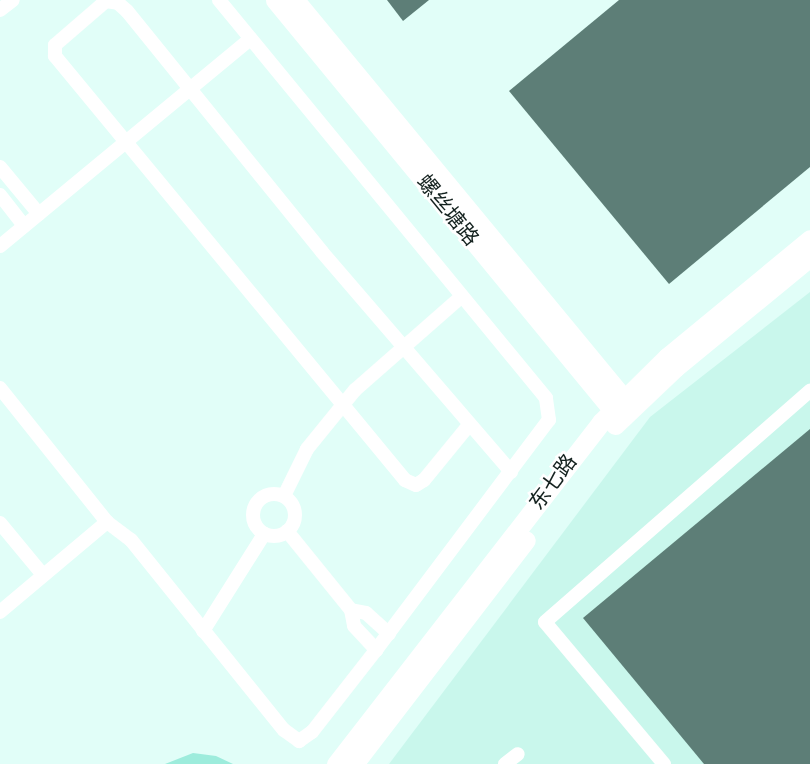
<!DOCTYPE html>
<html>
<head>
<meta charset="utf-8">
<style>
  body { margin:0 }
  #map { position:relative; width:810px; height:764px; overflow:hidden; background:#e1fef8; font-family:Arial,"Noto Sans SC",sans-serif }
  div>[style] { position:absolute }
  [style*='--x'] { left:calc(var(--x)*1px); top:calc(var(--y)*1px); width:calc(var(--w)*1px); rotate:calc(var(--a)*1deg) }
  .built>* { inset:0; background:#c9f7ec }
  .green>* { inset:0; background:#9decdc }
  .building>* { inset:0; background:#5d7e77 }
  .street>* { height:14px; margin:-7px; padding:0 7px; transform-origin:7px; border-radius:7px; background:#fff }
  .street>.ring { margin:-7px; padding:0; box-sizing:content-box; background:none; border:14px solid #fff; border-radius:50% }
  .secondary>* { height:19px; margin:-9.5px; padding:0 9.5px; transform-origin:9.5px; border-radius:9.5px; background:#fff }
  span { translate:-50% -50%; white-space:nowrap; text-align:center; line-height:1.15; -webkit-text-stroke:5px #fff; paint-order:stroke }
  .street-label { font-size:21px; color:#14221f }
</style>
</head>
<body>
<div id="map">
  <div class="built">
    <i style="clip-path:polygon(810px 292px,810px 764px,389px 764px,650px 417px)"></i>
  </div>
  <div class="green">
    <i style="clip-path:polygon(193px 753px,216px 756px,233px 764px,165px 764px)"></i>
  </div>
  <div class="building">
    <i style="clip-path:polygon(387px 0,429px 0,403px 21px)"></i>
    <i style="clip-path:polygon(619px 0,810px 0,810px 167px,669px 284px,509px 91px)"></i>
    <i style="clip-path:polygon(810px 429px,810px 764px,704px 764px,583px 618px)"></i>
  </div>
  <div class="street">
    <i style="--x:0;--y:10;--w:16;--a:-38"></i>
    <i style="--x:0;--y:167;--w:61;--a:50.3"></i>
    <i style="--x:0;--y:195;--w:39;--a:52"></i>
    <i style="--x:0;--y:246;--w:325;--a:-39.6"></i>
    <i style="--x:0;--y:388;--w:171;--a:51.4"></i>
    <i style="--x:107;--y:522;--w:30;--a:37"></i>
    <i style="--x:131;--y:540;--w:244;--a:51.2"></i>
    <i style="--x:284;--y:730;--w:19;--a:36"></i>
    <i style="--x:299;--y:741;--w:16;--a:-35"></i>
    <i style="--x:312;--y:732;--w:104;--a:-52"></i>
    <i style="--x:376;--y:650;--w:288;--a:-53.1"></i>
    <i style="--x:549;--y:420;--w:22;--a:-98"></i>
    <i style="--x:546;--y:398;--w:515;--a:-129.41"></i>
    <i style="--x:469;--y:425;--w:71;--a:129.3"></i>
    <i style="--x:424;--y:480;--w:9;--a:148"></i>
    <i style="--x:416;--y:485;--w:12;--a:-156"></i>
    <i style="--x:405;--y:480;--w:550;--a:-129.54"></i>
    <i style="--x:55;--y:56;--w:11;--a:-90"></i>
    <i style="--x:55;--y:45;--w:67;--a:-40.8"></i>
    <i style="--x:106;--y:1;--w:12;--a:9"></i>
    <i style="--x:118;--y:3;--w:12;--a:42"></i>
    <i style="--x:127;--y:11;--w:310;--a:51"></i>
    <i style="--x:322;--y:252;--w:290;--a:49.3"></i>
    <i class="ring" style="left:253px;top:494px;width:28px;height:28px"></i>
    <i style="--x:284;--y:496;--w:52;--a:-63.9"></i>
    <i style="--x:307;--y:449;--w:76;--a:-50.9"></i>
    <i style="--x:355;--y:390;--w:141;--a:-41.3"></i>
    <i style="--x:0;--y:523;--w:67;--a:50.4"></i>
    <i style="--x:287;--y:531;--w:102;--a:51"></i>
    <i style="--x:351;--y:610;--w:16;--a:79"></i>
    <i style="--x:354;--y:626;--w:33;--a:47"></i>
    <i style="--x:351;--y:610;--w:15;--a:11"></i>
    <i style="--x:366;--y:613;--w:31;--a:42"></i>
    <i style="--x:0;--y:612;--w:140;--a:-40.1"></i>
    <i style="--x:203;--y:631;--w:115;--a:-57.8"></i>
    <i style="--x:505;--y:764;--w:16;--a:-38"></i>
    <i style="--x:664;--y:764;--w:185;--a:-130"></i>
    <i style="--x:545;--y:622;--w:352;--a:-41.1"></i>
  </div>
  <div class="secondary">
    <i style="--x:275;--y:0;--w:541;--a:50.55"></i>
    <i style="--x:295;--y:0;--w:528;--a:50.46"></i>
    <i style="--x:615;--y:425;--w:83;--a:-43.5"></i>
    <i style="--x:675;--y:368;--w:175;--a:-39.4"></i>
    <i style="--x:336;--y:764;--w:433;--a:-52.2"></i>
    <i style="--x:601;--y:422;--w:93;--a:-44.6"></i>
    <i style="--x:667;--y:357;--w:185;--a:-39.5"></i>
    <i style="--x:354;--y:764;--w:282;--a:-52.5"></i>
  </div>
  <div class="street-label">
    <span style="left:448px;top:210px;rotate:51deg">螺丝塘路</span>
    <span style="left:553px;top:482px;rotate:-53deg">东七路</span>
  </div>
</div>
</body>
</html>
